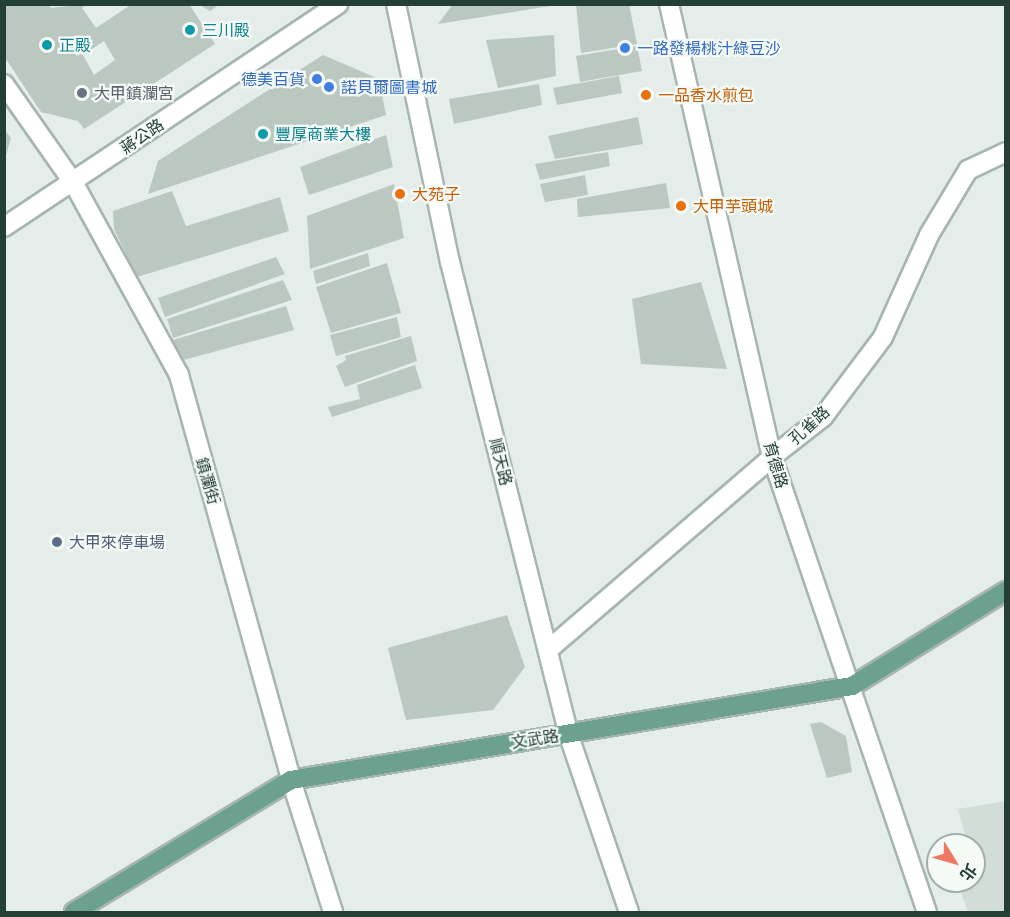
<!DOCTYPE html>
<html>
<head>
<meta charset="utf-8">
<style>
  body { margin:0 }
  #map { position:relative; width:1010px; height:917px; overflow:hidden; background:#e4ede9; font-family:Inter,"Noto Sans TC",sans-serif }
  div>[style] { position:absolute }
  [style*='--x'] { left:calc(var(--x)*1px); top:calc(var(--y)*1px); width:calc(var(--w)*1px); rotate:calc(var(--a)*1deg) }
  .built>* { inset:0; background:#d3ddd7 }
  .building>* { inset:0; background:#bac8c1 }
  .roads { filter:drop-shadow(2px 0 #a7b5af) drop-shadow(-2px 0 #a7b5af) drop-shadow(0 2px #a7b5af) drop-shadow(0 -2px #a7b5af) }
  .minor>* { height:18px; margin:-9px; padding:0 9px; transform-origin:9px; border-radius:9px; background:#fff }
  .major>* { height:18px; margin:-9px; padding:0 9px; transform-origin:9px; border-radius:9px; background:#6ba18e }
  .dots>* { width:16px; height:16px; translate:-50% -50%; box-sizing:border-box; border:3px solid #f5faf7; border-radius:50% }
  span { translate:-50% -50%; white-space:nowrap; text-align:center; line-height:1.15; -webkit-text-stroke:4.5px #f5faf7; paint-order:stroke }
  .culture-label { font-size:16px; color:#0d838f }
  .left { translate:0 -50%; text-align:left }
  .shop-label { font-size:16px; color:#366cbe }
  .right { translate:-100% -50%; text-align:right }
  .worship-label { font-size:16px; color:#5b616d }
  .food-label { font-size:16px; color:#c56008 }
  .street-label { font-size:16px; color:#243f35 }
  .service-label { font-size:16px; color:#4e5e75 }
  .frame { position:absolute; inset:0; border:6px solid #243f35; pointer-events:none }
  .north { position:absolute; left:926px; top:833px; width:60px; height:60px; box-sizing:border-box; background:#f5faf7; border:2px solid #a1afa9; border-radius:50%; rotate:127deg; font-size:16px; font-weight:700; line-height:24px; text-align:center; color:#243f35 }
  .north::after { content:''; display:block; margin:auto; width:21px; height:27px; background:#ed7963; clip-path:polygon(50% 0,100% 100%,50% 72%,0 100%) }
</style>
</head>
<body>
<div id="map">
  <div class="built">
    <i style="clip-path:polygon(1005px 801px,1005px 912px,968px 912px,957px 881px,974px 881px,974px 845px,968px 845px,958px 809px)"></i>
  </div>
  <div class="building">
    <i style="clip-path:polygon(evenodd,4px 4px,49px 4px,51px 8px,86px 4px,82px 8px,96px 28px,132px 4px,189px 4px,215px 44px,84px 129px,78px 121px,41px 112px,4px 56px,4px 4px,104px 41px,115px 60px,94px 75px,83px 55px,104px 41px)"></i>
    <i style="clip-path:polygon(198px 4px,220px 4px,210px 11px)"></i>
    <i style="clip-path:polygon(453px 4px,550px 4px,550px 6px,438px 24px)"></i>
    <i style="clip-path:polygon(576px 4px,629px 4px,637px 44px,581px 53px)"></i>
    <i style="clip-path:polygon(554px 35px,556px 76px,498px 88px,486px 40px)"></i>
    <i style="clip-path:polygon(637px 46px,642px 71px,580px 82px,576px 56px)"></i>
    <i style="clip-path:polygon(323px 55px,379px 79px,386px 115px,148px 194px,158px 161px)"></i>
    <i style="clip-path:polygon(619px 76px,622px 93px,557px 105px,553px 88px)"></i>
    <i style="clip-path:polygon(539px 84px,542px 105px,454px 124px,449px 99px)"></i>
    <i style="clip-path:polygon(638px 117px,643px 144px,555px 159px,548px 136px)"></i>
    <i style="clip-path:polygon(4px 129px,11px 138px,5px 159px,4px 159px)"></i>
    <i style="clip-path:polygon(386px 135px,393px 167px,309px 195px,300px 167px)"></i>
    <i style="clip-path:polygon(608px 152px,610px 166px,540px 180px,535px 164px)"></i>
    <i style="clip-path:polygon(585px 175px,588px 195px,545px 202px,540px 184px)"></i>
    <i style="clip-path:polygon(666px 183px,670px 208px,578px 217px,577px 199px)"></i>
    <i style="clip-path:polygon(394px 184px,404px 238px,310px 269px,307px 216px)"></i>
    <i style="clip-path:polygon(172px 191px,186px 226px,280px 197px,289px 231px,137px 277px,114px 229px,113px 211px)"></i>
    <i style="clip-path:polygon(368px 253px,370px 266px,316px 284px,313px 271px)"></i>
    <i style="clip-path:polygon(276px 257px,285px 274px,165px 317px,158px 298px)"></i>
    <i style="clip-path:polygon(387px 263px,401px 313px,331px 333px,316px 287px)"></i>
    <i style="clip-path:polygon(283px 280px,292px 300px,173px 338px,167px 319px)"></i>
    <i style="clip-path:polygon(701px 282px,727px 369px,641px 364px,632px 299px)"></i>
    <i style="clip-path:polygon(286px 306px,294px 330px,180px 361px,173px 340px)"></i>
    <i style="clip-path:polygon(397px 317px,401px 337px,336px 356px,330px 335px)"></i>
    <i style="clip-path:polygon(411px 336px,417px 361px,345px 387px,336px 366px,346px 360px,345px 356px)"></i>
    <i style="clip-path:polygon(415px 365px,422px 388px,332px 417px,328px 407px,360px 399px,357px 385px)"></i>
    <i style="clip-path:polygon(507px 615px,525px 667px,493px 710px,406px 720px,388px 648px)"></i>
    <i style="clip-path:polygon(821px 722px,846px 736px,852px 772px,827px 778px,810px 724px)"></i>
  </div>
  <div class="roads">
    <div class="minor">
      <i style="--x:396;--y:4;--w:264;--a:78.2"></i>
      <i style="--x:450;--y:262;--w:486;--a:75.9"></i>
      <i style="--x:568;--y:733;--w:189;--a:71.2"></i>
      <i style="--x:669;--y:4;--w:465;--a:77.2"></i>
      <i style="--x:772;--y:457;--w:481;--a:71.2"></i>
      <i style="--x:4;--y:84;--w:120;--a:54.9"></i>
      <i style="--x:73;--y:182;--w:220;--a:61.2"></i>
      <i style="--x:179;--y:375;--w:420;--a:74.5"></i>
      <i style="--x:291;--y:780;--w:139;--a:72.3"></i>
      <i style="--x:4;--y:227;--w:402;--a:-33.7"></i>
      <i style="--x:548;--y:650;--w:296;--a:-40.7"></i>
      <i style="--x:772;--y:457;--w:65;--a:-38.1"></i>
      <i style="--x:823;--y:417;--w:100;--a:-53.1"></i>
      <i style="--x:883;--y:337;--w:112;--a:-65.7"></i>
      <i style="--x:929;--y:235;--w:76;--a:-59"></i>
      <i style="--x:968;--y:170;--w:42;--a:-25.3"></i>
    </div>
    <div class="major">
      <i style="--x:74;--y:912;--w:254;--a:-31.3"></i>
      <i style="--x:291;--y:780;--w:569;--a:-9.51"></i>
      <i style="--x:852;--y:686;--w:181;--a:-31.7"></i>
    </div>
  </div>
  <div class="dots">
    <i style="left:190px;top:30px;background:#0f9aa8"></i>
    <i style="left:47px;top:45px;background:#0f9aa8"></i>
    <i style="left:625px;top:48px;background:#3f7fe0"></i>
    <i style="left:317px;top:79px;background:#3f7fe0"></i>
    <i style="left:329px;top:87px;background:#3f7fe0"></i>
    <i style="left:82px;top:93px;background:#6b7280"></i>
    <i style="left:646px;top:95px;background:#e8710a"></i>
    <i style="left:263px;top:134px;background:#0f9aa8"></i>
    <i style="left:400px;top:194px;background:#e8710a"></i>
    <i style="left:681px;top:206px;background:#e8710a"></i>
    <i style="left:57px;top:542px;background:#5c6f8a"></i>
  </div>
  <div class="culture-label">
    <span class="left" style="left:202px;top:30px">三川殿</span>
    <span class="left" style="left:59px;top:45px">正殿</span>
    <span class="left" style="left:275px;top:134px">豐厚商業大樓</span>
  </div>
  <div class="shop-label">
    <span class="left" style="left:637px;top:48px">一路發楊桃汁綠豆沙</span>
    <span class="right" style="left:305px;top:79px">德美百貨</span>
    <span class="left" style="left:341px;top:87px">諾貝爾圖書城</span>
  </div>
  <div class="worship-label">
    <span class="left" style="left:94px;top:93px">大甲鎮瀾宮</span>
  </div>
  <div class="food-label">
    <span class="left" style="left:658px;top:95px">一品香水煎包</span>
    <span class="left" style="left:412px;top:194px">大苑子</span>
    <span class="left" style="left:693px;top:206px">大甲芋頭城</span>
  </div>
  <div class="street-label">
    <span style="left:142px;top:136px;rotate:-34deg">蔣公路</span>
    <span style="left:809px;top:425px;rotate:-42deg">孔雀路</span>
    <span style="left:501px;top:462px;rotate:76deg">順天路</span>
    <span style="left:776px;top:465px;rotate:73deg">育德路</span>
    <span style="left:208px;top:481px;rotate:74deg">鎮瀾街</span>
    <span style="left:535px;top:739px;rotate:-9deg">文武路</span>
  </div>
  <div class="service-label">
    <span class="left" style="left:69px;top:542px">大甲來停車場</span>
  </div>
  <div class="frame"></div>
  <div class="north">北</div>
</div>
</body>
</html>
